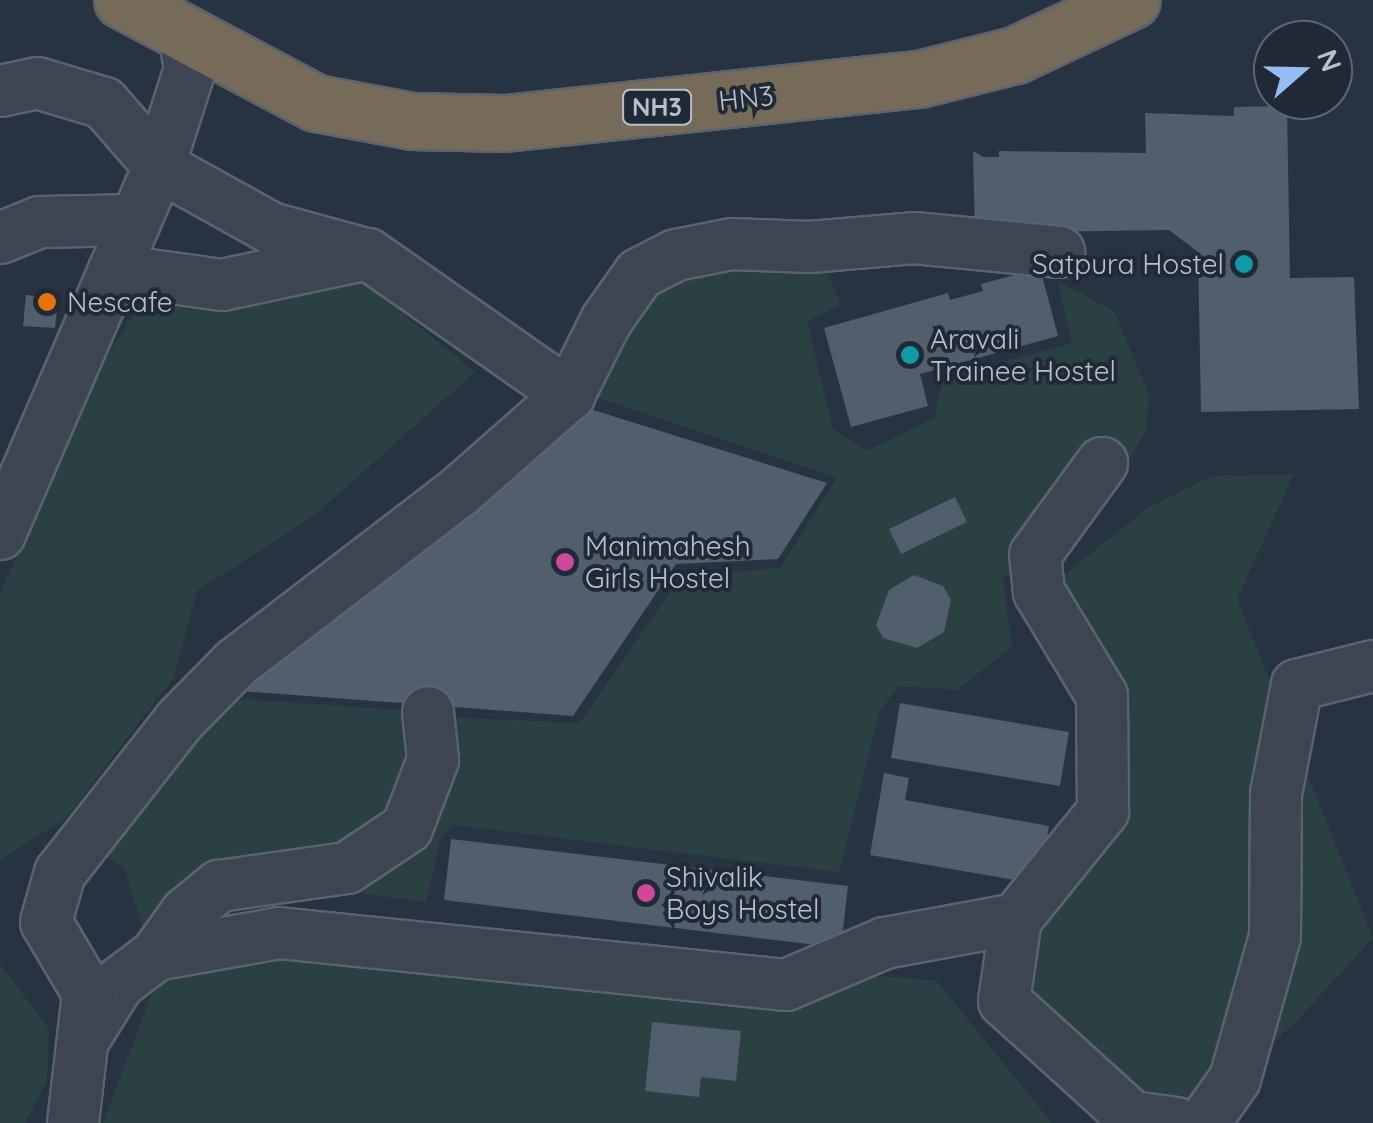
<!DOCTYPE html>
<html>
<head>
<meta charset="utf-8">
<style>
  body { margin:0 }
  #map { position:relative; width:1373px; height:1123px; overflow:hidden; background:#283341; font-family:Quicksand,sans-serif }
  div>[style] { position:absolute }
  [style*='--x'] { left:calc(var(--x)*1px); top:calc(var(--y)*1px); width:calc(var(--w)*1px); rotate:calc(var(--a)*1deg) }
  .green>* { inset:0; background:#2a4042 }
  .building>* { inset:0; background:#515e6c }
  .roads { filter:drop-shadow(2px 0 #5a636e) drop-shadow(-2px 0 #5a636e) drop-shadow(0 2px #5a636e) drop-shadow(0 -2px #5a636e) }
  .minor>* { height:50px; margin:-25px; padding:0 25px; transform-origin:25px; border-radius:25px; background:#3c4551 }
  .highway>* { height:55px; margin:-27.5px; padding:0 27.5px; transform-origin:27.5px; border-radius:27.5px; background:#766a59 }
  .dots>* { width:28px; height:28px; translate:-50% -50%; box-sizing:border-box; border:5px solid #202a36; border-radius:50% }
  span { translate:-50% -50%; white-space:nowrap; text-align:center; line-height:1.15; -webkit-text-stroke:8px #202a36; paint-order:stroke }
  .shield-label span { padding:2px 8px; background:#202a36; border:2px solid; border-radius:8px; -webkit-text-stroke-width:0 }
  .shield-label { font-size:25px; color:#b9c0cb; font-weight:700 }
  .street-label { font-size:28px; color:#b9c0cb }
  .poi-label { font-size:28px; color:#b9c0cb }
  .right { translate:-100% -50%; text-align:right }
  .left { translate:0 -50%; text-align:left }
  .north { position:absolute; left:1253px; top:20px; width:100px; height:100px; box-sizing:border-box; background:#202a36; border:2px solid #5d6672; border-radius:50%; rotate:70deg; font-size:28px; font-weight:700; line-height:40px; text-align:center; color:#b9c0cb }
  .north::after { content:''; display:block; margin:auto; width:35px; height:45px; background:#94bdf4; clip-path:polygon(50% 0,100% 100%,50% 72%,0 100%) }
</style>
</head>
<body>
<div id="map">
  <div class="green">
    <i style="clip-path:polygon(823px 264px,841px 304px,807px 321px,833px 429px,866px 451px,934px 418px,943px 378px,1072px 343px,1058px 281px,1114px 311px,1149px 394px,1146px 431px,1094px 518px,1061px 553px,1003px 578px,1012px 647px,957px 690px,899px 686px,879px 712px,839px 872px,452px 825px,440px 840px,426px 902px,297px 885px,387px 854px,442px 717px,580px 723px,681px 576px,780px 568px,837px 478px,587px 394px,648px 288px,691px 268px)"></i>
    <i style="clip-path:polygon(359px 278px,475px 372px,315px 515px,197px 591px,174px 677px,66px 818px,0 860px,0 594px,104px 361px,140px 305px,223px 308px)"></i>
    <i style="clip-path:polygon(1294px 474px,1237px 599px,1373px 938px,1295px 1023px,1200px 1103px,1171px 1102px,1114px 1081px,1020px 995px,1032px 934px,1122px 812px,1055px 582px,1146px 509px,1211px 476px)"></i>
    <i style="clip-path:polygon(241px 699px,419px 711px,399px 824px,347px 861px,207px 880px,143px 928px,124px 867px,95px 851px,210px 710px)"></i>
    <i style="clip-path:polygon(243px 935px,936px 980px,1052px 1123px,103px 1123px,162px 967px)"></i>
    <i style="clip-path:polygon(0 964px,49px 1029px,47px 1081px,25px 1123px,0 1123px)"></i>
  </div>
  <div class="building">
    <i style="clip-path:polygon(1287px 106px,1290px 278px,1354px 277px,1359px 409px,1201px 412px,1198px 252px,1169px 230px,975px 233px,973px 151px,983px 157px,999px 157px,999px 151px,1146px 153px,1145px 113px,1234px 116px,1234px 107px)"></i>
    <i style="clip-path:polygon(1040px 268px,1058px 336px,920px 374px,928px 406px,851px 427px,824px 328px,948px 293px,950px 300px,983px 291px,981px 284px)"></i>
    <i style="clip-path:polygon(26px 295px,58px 298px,55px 328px,23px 326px)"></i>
    <i style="clip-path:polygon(593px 410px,827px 483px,778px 559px,676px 564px,573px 716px,241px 691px)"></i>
    <i style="clip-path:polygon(955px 497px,967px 522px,901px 554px,889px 529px)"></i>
    <i style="clip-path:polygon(914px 575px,943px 586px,951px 600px,944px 632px,917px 648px,883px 638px,876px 625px,889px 590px)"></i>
    <i style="clip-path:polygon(900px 703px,1069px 732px,1060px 786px,891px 758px)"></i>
    <i style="clip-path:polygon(884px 773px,909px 778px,905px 800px,1049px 826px,1039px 884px,870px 855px)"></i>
    <i style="clip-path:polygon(451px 839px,848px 886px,841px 948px,444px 900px)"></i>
    <i style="clip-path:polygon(652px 1022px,741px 1031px,736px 1081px,701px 1077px,699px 1097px,645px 1091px)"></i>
  </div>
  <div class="roads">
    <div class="minor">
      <i style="--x:0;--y:91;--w:38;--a:-12"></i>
      <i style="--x:37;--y:83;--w:70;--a:16.6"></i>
      <i style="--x:104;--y:103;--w:84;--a:48.9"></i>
      <i style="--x:159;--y:166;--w:128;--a:29"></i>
      <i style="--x:271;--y:228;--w:91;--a:15.3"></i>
      <i style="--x:0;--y:238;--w:43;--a:-21.8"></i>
      <i style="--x:40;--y:222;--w:96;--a:-1.2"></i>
      <i style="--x:114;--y:270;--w:109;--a:7.9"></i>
      <i style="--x:222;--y:285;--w:149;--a:-12"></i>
      <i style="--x:368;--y:254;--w:246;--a:35"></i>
      <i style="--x:0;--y:534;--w:401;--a:-66.6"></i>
      <i style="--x:159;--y:166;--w:102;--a:-72.3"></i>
      <i style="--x:190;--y:69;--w:36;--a:-100"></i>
      <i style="--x:1016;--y:919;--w:83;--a:98.3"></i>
      <i style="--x:1004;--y:1001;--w:173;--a:42.2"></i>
      <i style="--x:1132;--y:1117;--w:45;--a:7.6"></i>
      <i style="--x:156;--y:955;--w:52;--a:-54.5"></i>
      <i style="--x:186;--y:913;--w:43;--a:-39.3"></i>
      <i style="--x:219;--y:886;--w:129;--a:-8"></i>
      <i style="--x:347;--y:868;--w:72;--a:-33.7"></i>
      <i style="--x:407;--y:828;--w:73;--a:-69.1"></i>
      <i style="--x:433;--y:760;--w:48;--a:-95.9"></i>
      <i style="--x:84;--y:1039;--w:66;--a:-58"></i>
      <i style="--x:119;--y:983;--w:46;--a:-37.1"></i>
      <i style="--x:156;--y:955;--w:125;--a:-10.1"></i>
      <i style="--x:279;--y:933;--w:510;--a:5.86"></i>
      <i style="--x:786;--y:985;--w:108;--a:-23"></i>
      <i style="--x:885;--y:943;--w:133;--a:-10.4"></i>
      <i style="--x:1016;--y:919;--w:139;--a:-51.1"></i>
      <i style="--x:1103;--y:811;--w:115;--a:-90.5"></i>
      <i style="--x:1102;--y:696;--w:122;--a:-121.2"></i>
      <i style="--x:1039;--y:592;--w:37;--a:-96"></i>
      <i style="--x:1035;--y:555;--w:114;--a:-53.9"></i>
      <i style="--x:73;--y:1123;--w:131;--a:-83.4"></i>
      <i style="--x:88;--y:993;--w:82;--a:-120.6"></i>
      <i style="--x:46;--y:922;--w:51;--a:-74.1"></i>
      <i style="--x:60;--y:873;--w:193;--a:-51.9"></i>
      <i style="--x:179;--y:721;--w:81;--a:-45.5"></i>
      <i style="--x:236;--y:663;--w:281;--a:-37.5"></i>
      <i style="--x:459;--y:492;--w:147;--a:-41.4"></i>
      <i style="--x:569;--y:395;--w:83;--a:-63.4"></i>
      <i style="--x:606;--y:321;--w:57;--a:-54.9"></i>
      <i style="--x:639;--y:274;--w:42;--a:-27.2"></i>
      <i style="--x:676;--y:255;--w:57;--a:-11.1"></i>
      <i style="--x:732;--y:244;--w:78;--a:2.2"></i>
      <i style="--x:810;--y:247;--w:104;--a:-4.9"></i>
      <i style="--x:914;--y:238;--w:146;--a:5.5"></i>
      <i style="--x:1204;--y:1123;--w:54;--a:-54.8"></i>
      <i style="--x:1235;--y:1079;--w:148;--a:-74.3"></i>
      <i style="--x:1275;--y:937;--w:143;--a:-89.6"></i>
      <i style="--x:1276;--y:794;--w:111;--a:-79.1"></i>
      <i style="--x:1297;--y:685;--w:78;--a:-14"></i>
    </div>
    <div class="highway">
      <i style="--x:122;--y:0;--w:220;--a:28"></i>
      <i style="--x:316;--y:103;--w:98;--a:10.6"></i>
      <i style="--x:412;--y:121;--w:93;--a:1.2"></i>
      <i style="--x:505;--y:123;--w:416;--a:-6.1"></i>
      <i style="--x:919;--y:79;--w:99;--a:-14"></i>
      <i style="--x:1015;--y:55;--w:129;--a:-25.2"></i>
    </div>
  </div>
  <div class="dots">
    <i style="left:1244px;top:264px;background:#0f9aa8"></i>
    <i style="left:47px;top:302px;background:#e8710a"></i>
    <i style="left:910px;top:355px;background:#0f9aa8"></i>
    <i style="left:565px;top:562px;background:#d1479c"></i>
    <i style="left:646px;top:893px;background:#d1479c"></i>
  </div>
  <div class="shield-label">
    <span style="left:657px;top:107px">NH3</span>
  </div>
  <div class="street-label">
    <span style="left:746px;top:98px;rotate:-6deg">HN3</span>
  </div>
  <div class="poi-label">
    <span class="right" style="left:1224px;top:264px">Satpura Hostel</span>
    <span class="left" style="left:67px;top:302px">Nescafe</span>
    <span class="left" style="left:930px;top:355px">Aravali<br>Trainee Hostel</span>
    <span class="left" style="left:585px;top:562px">Manimahesh<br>Girls Hostel</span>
    <span class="left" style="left:666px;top:893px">Shivalik<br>Boys Hostel</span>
  </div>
  <div class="north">N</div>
</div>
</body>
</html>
